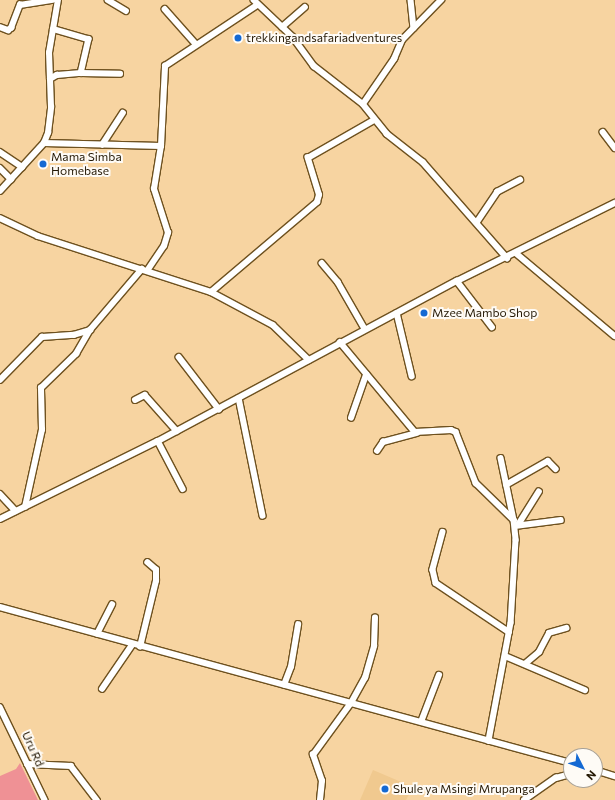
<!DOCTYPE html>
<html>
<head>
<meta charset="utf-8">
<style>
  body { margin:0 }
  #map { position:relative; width:615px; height:800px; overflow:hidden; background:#f7d4a1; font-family:Commissioner,sans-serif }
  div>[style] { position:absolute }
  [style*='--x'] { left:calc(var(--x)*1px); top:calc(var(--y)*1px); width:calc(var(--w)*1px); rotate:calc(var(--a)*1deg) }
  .built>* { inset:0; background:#f0c98f }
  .green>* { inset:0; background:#ef9195 }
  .roads { filter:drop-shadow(1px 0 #6e511f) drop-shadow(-1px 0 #6e511f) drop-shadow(0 1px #6e511f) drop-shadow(0 -1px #6e511f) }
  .minor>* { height:5.5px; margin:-2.75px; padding:0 2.75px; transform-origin:2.75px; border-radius:2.75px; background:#fff }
  .dots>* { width:11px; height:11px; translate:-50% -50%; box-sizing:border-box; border:2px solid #fefbf6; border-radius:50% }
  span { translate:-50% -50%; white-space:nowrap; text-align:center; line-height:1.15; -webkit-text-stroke:4px #fefbf6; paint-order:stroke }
  .poi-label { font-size:12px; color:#261a06 }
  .left { translate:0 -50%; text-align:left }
  .street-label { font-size:12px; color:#261a06 }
  .north { position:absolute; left:563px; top:748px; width:40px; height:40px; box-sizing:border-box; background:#fefbf6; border:1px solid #a8a196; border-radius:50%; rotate:132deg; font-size:11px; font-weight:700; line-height:16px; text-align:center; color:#261a06 }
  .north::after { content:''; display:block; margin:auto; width:14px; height:18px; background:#1469d3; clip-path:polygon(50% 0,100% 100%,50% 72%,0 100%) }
</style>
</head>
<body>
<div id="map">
  <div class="built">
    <i style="clip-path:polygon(373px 770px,413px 787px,406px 800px,360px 800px)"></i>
  </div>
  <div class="green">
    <i style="clip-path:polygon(20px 763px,38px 800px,0 800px,0 776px,16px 769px)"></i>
  </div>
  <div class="roads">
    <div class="minor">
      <i style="--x:108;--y:0;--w:21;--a:31"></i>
      <i style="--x:254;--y:0;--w:54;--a:43.5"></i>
      <i style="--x:293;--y:37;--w:36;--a:54"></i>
      <i style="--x:314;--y:66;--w:62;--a:37.8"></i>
      <i style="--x:363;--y:104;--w:38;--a:51"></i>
      <i style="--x:387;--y:134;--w:46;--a:37.9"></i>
      <i style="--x:423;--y:162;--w:128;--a:48.8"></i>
      <i style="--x:411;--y:0;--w:28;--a:84"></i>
      <i style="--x:165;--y:9;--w:47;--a:48.5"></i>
      <i style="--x:0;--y:27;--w:9;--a:21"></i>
      <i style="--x:8;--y:30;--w:4;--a:-34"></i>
      <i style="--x:11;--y:28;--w:25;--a:-69"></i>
      <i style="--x:20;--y:5;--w:33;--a:-9"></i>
      <i style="--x:282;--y:27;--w:30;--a:-41"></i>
      <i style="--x:53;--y:29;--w:37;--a:16"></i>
      <i style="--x:89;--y:39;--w:35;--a:103"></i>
      <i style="--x:50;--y:79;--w:8;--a:-30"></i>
      <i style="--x:57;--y:75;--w:24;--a:-5"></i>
      <i style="--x:81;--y:73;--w:39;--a:1"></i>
      <i style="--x:363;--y:104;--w:55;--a:-55.4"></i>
      <i style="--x:394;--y:59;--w:21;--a:-67"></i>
      <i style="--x:402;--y:40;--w:56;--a:-45.7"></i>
      <i style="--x:603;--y:132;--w:20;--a:53"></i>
      <i style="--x:44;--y:143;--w:117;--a:1.5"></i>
      <i style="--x:102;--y:145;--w:38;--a:-57"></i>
      <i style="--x:0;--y:152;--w:27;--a:34"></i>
      <i style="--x:0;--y:168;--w:16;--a:45"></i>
      <i style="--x:0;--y:191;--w:65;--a:-47.5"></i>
      <i style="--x:44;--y:143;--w:11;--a:-68"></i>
      <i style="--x:48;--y:133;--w:26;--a:-83"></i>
      <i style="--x:51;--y:107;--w:54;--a:-92.1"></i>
      <i style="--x:49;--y:53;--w:54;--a:-80.4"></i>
      <i style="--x:0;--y:218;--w:42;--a:25.3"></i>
      <i style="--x:38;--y:236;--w:182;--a:17.9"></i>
      <i style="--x:211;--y:292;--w:70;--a:28"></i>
      <i style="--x:273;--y:325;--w:50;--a:44.2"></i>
      <i style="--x:477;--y:222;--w:36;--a:-56"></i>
      <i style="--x:497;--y:192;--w:26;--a:-28"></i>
      <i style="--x:516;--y:253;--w:129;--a:40"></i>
      <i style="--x:322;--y:263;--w:25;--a:50"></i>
      <i style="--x:338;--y:282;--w:54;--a:60.1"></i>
      <i style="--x:147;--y:271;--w:30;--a:-56"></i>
      <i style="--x:164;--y:246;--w:14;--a:-73"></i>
      <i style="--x:168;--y:233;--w:46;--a:-107.7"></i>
      <i style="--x:154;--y:189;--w:44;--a:-80.8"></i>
      <i style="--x:161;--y:146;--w:80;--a:-87.1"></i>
      <i style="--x:165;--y:66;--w:110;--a:-33.5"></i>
      <i style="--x:457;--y:281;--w:58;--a:52.7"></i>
      <i style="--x:211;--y:292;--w:139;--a:-40.3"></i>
      <i style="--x:317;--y:202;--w:7;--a:-74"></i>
      <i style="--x:319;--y:195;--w:39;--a:-107"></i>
      <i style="--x:308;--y:158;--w:76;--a:-29.9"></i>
      <i style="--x:397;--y:313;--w:65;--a:76.6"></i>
      <i style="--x:340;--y:342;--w:117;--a:50.2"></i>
      <i style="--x:415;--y:432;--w:36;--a:-3"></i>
      <i style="--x:451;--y:430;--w:5;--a:22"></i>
      <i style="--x:456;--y:432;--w:55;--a:68.6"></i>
      <i style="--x:476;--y:483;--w:53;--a:44.2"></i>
      <i style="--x:514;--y:520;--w:20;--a:84"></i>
      <i style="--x:516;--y:540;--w:83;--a:93.4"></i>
      <i style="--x:511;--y:623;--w:120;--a:100.6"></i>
      <i style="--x:179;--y:357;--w:66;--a:52.4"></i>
      <i style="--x:0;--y:380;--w:60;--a:-45.7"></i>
      <i style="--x:42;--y:337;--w:32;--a:-4"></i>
      <i style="--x:74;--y:335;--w:17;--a:-17"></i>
      <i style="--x:90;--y:330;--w:80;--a:-49.6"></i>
      <i style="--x:239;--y:398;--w:120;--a:78.5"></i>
      <i style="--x:135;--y:400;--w:11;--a:-27"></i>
      <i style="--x:145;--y:395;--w:48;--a:48.4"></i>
      <i style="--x:351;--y:418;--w:46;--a:-70.8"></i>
      <i style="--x:158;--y:441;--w:54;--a:62.5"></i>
      <i style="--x:377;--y:451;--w:11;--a:-56"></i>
      <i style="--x:383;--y:442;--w:35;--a:-15"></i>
      <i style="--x:501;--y:458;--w:63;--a:78.2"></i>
      <i style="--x:506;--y:485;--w:48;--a:-29.7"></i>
      <i style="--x:548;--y:461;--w:11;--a:45"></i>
      <i style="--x:0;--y:494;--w:23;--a:47"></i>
      <i style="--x:25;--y:507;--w:79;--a:-77.6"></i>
      <i style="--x:42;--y:430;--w:42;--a:-91.4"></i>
      <i style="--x:41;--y:388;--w:49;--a:-44.2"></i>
      <i style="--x:76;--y:354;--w:28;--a:-60"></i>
      <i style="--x:0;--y:519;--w:176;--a:-26.3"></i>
      <i style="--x:158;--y:441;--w:339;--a:-28.2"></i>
      <i style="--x:457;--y:281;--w:176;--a:-26.3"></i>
      <i style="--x:518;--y:525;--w:39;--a:-58"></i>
      <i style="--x:515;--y:526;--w:46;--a:-7.4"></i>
      <i style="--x:443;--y:532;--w:39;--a:105"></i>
      <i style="--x:433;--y:570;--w:13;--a:77"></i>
      <i style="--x:436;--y:583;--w:88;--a:33.9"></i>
      <i style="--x:0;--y:607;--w:592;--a:15.28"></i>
      <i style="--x:97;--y:634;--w:33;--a:-63"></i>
      <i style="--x:140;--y:647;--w:68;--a:-76.4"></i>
      <i style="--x:156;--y:581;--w:11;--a:-90"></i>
      <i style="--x:156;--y:570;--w:11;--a:-139"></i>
      <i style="--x:505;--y:656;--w:87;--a:23"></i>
      <i style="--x:526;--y:663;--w:17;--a:-40"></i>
      <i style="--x:539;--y:652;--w:21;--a:-62"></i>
      <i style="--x:549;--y:633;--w:18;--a:-16"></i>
      <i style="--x:284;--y:685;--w:19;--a:-69"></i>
      <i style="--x:291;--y:667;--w:43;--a:-80.5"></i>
      <i style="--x:102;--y:689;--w:53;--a:-55.7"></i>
      <i style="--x:0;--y:707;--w:103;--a:64.2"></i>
      <i style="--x:421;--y:722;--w:50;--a:-69"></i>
      <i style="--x:27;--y:764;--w:44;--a:2.6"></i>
      <i style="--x:71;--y:766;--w:43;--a:52.6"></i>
      <i style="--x:595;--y:770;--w:21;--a:17"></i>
      <i style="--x:320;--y:800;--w:19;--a:-84"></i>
      <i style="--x:322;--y:781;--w:28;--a:-109"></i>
      <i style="--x:313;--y:755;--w:64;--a:-53.8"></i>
      <i style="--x:351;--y:703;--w:29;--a:-61"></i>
      <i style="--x:365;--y:678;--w:33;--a:-74"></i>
      <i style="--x:374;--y:646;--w:28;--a:-88"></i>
      <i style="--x:524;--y:800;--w:39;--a:-35"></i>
      <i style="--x:556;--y:778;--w:16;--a:-15"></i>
    </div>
  </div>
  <div class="dots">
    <i style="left:238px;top:38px;background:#1469d3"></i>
    <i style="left:43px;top:164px;background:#1469d3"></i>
    <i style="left:424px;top:313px;background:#1469d3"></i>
    <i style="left:385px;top:789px;background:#1469d3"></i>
  </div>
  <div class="poi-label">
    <span class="left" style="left:246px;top:38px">trekkingandsafariadventures</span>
    <span class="left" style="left:51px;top:164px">Mama Simba<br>Homebase</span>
    <span class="left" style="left:432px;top:313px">Mzee Mambo Shop</span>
    <span class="left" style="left:393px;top:789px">Shule ya Msingi Mrupanga</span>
  </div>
  <div class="street-label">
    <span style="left:33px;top:749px;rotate:66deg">Uru Rd</span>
  </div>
  <div class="north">N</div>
</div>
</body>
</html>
